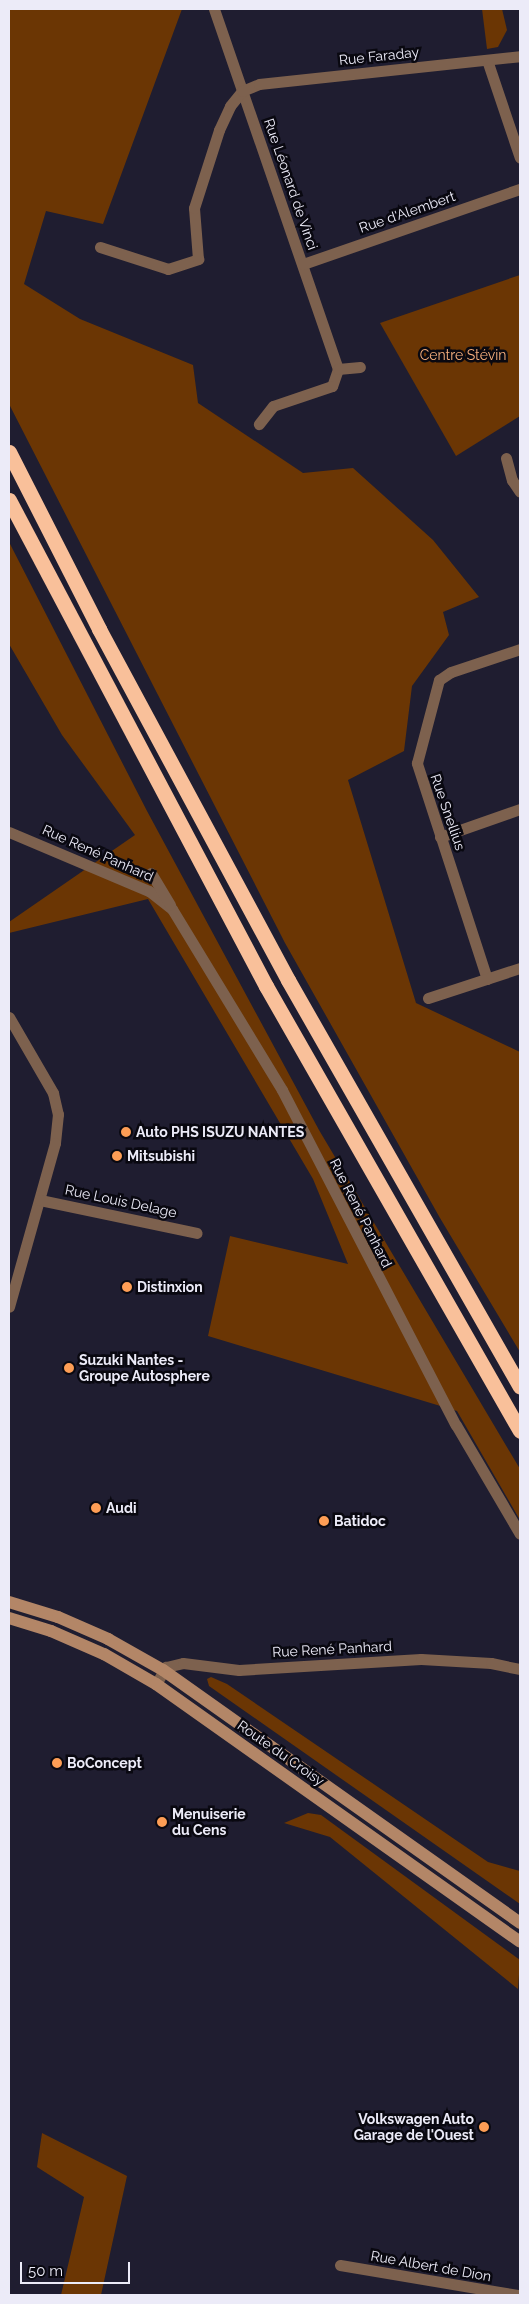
<!DOCTYPE html>
<html>
<head>
<meta charset="utf-8">
<style>
  body { margin:0 }
  #map { position:relative; width:529px; height:2304px; overflow:hidden; background:#1f1d30; font-family:Raleway,sans-serif }
  div>[style] { position:absolute }
  [style*='--x'] { left:calc(var(--x)*1px); top:calc(var(--y)*1px); width:calc(var(--w)*1px); rotate:calc(var(--a)*1deg) }
  .green>* { inset:0; background:#6b3604 }
  .minor>* { height:11px; margin:-5.5px; padding:0 5.5px; transform-origin:5.5px; border-radius:5.5px; background:#7d614e }
  .secondary>* { height:12px; margin:-6px; padding:0 6px; transform-origin:6px; border-radius:6px; background:#b38667 }
  .motorway>* { height:15px; margin:-7.5px; padding:0 7.5px; transform-origin:7.5px; border-radius:7.5px; background:#f9c09a }
  .dots>* { width:14px; height:14px; translate:-50% -50%; box-sizing:border-box; border:2px solid #090810; border-radius:50% }
  span { translate:-50% -50%; white-space:nowrap; text-align:center; line-height:1.15; -webkit-text-stroke:5px #090810; paint-order:stroke }
  .street-label { font-size:14px; color:#ecebf8 }
  .park-label { font-size:14px; color:#f9b17f }
  .poi-label { font-size:14px; color:#ecebf8; font-weight:700 }
  .left { translate:0 -50%; text-align:left }
  .right { translate:-100% -50%; text-align:right }
  .frame { position:absolute; inset:0; border:10px solid #ecebf8; pointer-events:none }
  .scale { position:absolute; left:20px; top:2262px; width:110px; height:22px; box-sizing:border-box; border:2px solid #ecebf8; border-top:0; padding-left:6px; font-size:15px; line-height:18px; white-space:nowrap; color:#ecebf8; -webkit-text-stroke:4px #090810; paint-order:stroke }
</style>
</head>
<body>
<div id="map">
  <div class="green">
    <i style="clip-path:polygon(9px 9px,182px 9px,103px 224px,46px 211px,24px 284px,80px 319px,193px 365px,198px 403px,303px 473px,353px 468px,433px 540px,479px 597px,443px 612px,449px 635px,412px 686px,404px 751px,348px 780px,416px 1003px,520px 1052px,520px 1352px,440px 1218px,285px 943px,9px 404px)"></i>
    <i style="clip-path:polygon(482px 9px,502px 9px,507px 30px,498px 47px,487px 49px)"></i>
    <i style="clip-path:polygon(520px 275px,520px 416px,456px 456px,380px 323px)"></i>
    <i style="clip-path:polygon(9px 542px,147px 811px,319px 1130px,520px 1469px,520px 1520px,457px 1411px,208px 1336px,230px 1236px,348px 1264px,313px 1179px,148px 899px,9px 933px,9px 922px,135px 835px,62px 735px,9px 644px)"></i>
    <i style="clip-path:polygon(211px 1677px,227px 1684px,488px 1862px,520px 1871px,520px 1904px,209px 1686px,207px 1679px)"></i>
    <i style="clip-path:polygon(308px 1813px,321px 1815px,520px 1960px,518px 1989px,330px 1837px,284px 1823px)"></i>
    <i style="clip-path:polygon(42px 2133px,127px 2176px,101px 2295px,61px 2295px,84px 2197px,37px 2167px)"></i>
  </div>
  <div class="minor">
    <i style="--x:214;--y:9;--w:381;--a:71"></i>
    <i style="--x:338;--y:369;--w:18;--a:109"></i>
    <i style="--x:332;--y:386;--w:62;--a:161.3"></i>
    <i style="--x:273;--y:406;--w:23;--a:128"></i>
    <i style="--x:487;--y:60;--w:103;--a:71.4"></i>
    <i style="--x:100;--y:247;--w:71;--a:17.9"></i>
    <i style="--x:168;--y:269;--w:32;--a:-18"></i>
    <i style="--x:198;--y:259;--w:51;--a:-94.5"></i>
    <i style="--x:194;--y:208;--w:82;--a:-72.2"></i>
    <i style="--x:219;--y:130;--w:26;--a:-65"></i>
    <i style="--x:230;--y:106;--w:19;--a:-51"></i>
    <i style="--x:242;--y:91;--w:18;--a:-22"></i>
    <i style="--x:259;--y:84;--w:262;--a:-6.1"></i>
    <i style="--x:303;--y:264;--w:230;--a:-19.1"></i>
    <i style="--x:338;--y:369;--w:22;--a:-5"></i>
    <i style="--x:506;--y:458;--w:23;--a:75"></i>
    <i style="--x:512;--y:480;--w:14;--a:56"></i>
    <i style="--x:9;--y:832;--w:152;--a:22.9"></i>
    <i style="--x:149;--y:891;--w:29;--a:38"></i>
    <i style="--x:172;--y:909;--w:212;--a:58.7"></i>
    <i style="--x:282;--y:1090;--w:377;--a:62.6"></i>
    <i style="--x:456;--y:1425;--w:126;--a:59.6"></i>
    <i style="--x:440;--y:837;--w:85;--a:-19.3"></i>
    <i style="--x:151;--y:873;--w:37;--a:59"></i>
    <i style="--x:487;--y:979;--w:227;--a:-108"></i>
    <i style="--x:417;--y:763;--w:86;--a:-75.2"></i>
    <i style="--x:439;--y:680;--w:14;--a:-34"></i>
    <i style="--x:451;--y:672;--w:73;--a:-18.4"></i>
    <i style="--x:428;--y:998;--w:97;--a:-18.1"></i>
    <i style="--x:9;--y:1017;--w:88;--a:59.9"></i>
    <i style="--x:53;--y:1093;--w:22;--a:77"></i>
    <i style="--x:58;--y:1114;--w:29;--a:96"></i>
    <i style="--x:55;--y:1143;--w:170;--a:105.7"></i>
    <i style="--x:40;--y:1200;--w:160;--a:11.9"></i>
    <i style="--x:156;--y:1684;--w:20;--a:-60"></i>
    <i style="--x:166;--y:1667;--w:17;--a:-13"></i>
    <i style="--x:183;--y:1663;--w:56;--a:7.1"></i>
    <i style="--x:239;--y:1670;--w:182;--a:-3.5"></i>
    <i style="--x:421;--y:1659;--w:70;--a:3.3"></i>
    <i style="--x:491;--y:1663;--w:30;--a:12"></i>
    <i style="--x:340;--y:2265;--w:180;--a:9.6"></i>
  </div>
  <div class="secondary">
    <i style="--x:9;--y:1602;--w:51;--a:17"></i>
    <i style="--x:58;--y:1617;--w:55;--a:23.7"></i>
    <i style="--x:108;--y:1639;--w:63;--a:29.4"></i>
    <i style="--x:163;--y:1670;--w:438;--a:35.3"></i>
    <i style="--x:9;--y:1618;--w:44;--a:17.2"></i>
    <i style="--x:51;--y:1631;--w:58;--a:23.5"></i>
    <i style="--x:104;--y:1654;--w:60;--a:30"></i>
    <i style="--x:156;--y:1684;--w:446;--a:35.3"></i>
  </div>
  <div class="motorway">
    <i style="--x:9;--y:452;--w:199;--a:63"></i>
    <i style="--x:99;--y:629;--w:399;--a:61.7"></i>
    <i style="--x:288;--y:980;--w:468;--a:60.3"></i>
    <i style="--x:9;--y:500;--w:550;--a:62.13"></i>
    <i style="--x:266;--y:986;--w:512;--a:60.28"></i>
  </div>
  <div class="dots">
    <i style="left:126px;top:1132px;background:#fd9d55"></i>
    <i style="left:117px;top:1156px;background:#fd9d55"></i>
    <i style="left:127px;top:1287px;background:#fd9d55"></i>
    <i style="left:69px;top:1368px;background:#fd9d55"></i>
    <i style="left:96px;top:1508px;background:#fd9d55"></i>
    <i style="left:324px;top:1521px;background:#fd9d55"></i>
    <i style="left:57px;top:1763px;background:#fd9d55"></i>
    <i style="left:162px;top:1822px;background:#fd9d55"></i>
    <i style="left:484px;top:2127px;background:#fd9d55"></i>
  </div>
  <div class="street-label">
    <span style="left:379px;top:56px;rotate:-6deg">Rue Faraday</span>
    <span style="left:291px;top:184px;rotate:71deg">Rue Léonard de Vinci</span>
    <span style="left:407px;top:212px;rotate:-19deg">Rue d'Alembert</span>
    <span style="left:448px;top:812px;rotate:71deg">Rue Snellius</span>
    <span style="left:98px;top:853px;rotate:24deg">Rue René Panhard</span>
    <span style="left:121px;top:1201px;rotate:12deg">Rue Louis Delage</span>
    <span style="left:361px;top:1213px;rotate:63deg">Rue René Panhard</span>
    <span style="left:332px;top:1649px;rotate:-3deg">Rue René Panhard</span>
    <span style="left:281px;top:1753px;rotate:35deg">Route du Croisy</span>
    <span style="left:431px;top:2266px;rotate:10deg">Rue Albert de Dion</span>
  </div>
  <div class="park-label">
    <span style="left:463px;top:355px">Centre Stévin</span>
  </div>
  <div class="poi-label">
    <span class="left" style="left:136px;top:1132px">Auto PHS ISUZU NANTES</span>
    <span class="left" style="left:127px;top:1156px">Mitsubishi</span>
    <span class="left" style="left:137px;top:1287px">Distinxion</span>
    <span class="left" style="left:79px;top:1368px">Suzuki Nantes -<br>Groupe Autosphere</span>
    <span class="left" style="left:106px;top:1508px">Audi</span>
    <span class="left" style="left:334px;top:1521px">Batidoc</span>
    <span class="left" style="left:67px;top:1763px">BoConcept</span>
    <span class="left" style="left:172px;top:1822px">Menuiserie<br>du Cens</span>
    <span class="right" style="left:474px;top:2127px">Volkswagen Auto<br>Garage de l'Ouest</span>
  </div>
  <div class="frame"></div>
  <div class="scale">50 m</div>
</div>
</body>
</html>
